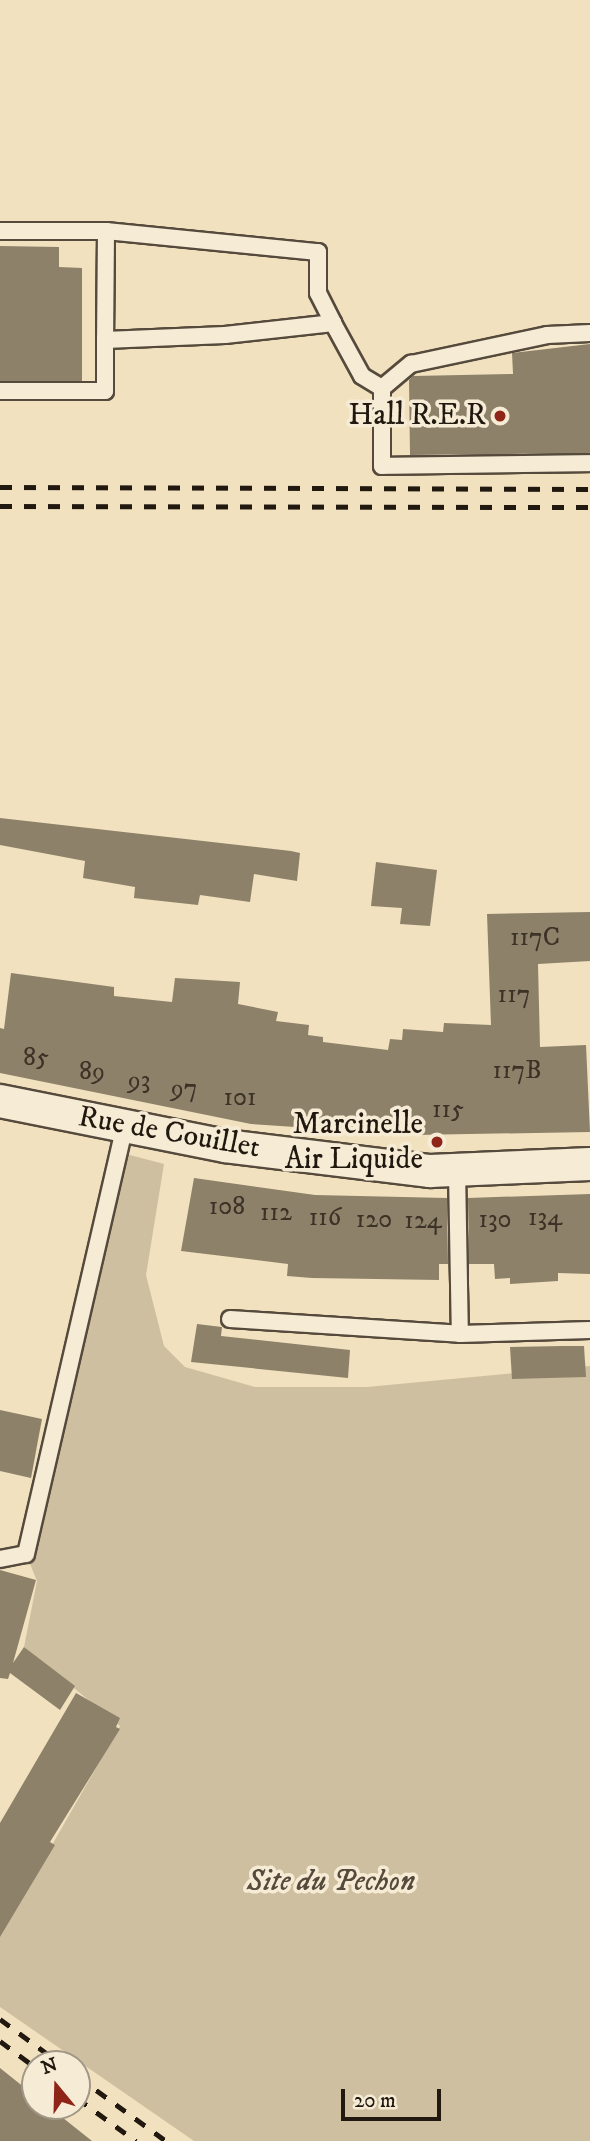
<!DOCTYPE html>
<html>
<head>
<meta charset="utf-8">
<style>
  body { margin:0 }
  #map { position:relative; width:590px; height:2141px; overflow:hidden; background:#f1e1be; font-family:"IM FELL DW Pica",serif }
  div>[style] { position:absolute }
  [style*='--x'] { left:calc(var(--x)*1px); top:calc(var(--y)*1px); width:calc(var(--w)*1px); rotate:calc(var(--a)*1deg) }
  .green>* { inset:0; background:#cebfa0 }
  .building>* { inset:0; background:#8d816a }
  .roads { filter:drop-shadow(2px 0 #554a3c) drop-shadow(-2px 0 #554a3c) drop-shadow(0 2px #554a3c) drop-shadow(0 -2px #554a3c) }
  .lane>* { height:16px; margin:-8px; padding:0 8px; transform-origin:8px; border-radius:8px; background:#f6ecd5 }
  .street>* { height:32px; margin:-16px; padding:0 16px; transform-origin:16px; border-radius:16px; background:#f6ecd5 }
  .rail>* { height:5px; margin-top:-2.5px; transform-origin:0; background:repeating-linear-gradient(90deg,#211810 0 12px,transparent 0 24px) }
  .dots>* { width:19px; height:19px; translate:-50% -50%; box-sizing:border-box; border:4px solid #f6ecd5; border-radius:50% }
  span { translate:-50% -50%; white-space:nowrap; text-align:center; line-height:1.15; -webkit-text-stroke:7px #f6ecd5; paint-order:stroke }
  .number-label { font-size:26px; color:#3c3226 }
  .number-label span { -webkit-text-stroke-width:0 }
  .poi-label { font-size:30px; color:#211810 }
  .right { translate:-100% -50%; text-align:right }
  .street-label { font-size:30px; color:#211810 }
  .park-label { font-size:30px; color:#554a3b; font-style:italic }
  .north { position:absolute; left:21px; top:2050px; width:70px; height:70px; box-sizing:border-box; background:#f6ecd5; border:2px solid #a19786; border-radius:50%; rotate:341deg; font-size:19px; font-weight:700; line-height:28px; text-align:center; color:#211810 }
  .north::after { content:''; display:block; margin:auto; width:24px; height:32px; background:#8f2418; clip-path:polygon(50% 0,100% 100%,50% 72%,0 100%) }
  .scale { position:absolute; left:341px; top:2089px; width:100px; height:32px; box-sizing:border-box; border:4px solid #211810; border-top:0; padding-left:9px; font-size:21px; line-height:24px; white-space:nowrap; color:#211810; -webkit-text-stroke:5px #f6ecd5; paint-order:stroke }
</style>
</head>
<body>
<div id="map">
  <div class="green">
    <i style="clip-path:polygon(126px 1154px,164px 1164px,146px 1275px,164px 1346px,185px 1367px,255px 1387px,367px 1387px,590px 1366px,590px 2141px,194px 2141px,0 2007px,0 1920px,28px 1887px,120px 1726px,24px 1647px,37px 1581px,26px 1554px)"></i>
  </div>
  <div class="building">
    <i style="clip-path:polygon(0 246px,59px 247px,59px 267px,82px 268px,82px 381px,0 381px)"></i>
    <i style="clip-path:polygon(590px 344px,590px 453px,410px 455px,409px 380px,413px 376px,513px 374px,512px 353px)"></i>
    <i style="clip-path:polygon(0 818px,291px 851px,300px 853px,297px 881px,254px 874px,250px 902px,200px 895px,198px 905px,134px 898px,135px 887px,83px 878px,85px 861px,0 845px)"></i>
    <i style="clip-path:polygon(376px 862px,437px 870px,430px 926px,400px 924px,402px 908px,371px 906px)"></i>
    <i style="clip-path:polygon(590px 912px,590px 961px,538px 964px,540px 1047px,586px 1045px,590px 1132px,415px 1135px,251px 1124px,0 1073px,0 1028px,4px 1029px,11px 973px,114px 987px,114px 996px,172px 1002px,175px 978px,240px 982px,238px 1004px,278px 1012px,276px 1021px,309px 1025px,308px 1035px,323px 1037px,323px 1042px,388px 1050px,390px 1039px,402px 1040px,403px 1029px,443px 1032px,444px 1023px,491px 1025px,487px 914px)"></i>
    <i style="clip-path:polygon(194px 1178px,315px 1195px,447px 1198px,448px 1264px,439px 1264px,439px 1280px,312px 1278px,287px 1276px,288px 1264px,181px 1251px)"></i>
    <i style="clip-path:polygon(590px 1194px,590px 1274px,558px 1273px,558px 1281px,510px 1284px,510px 1278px,495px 1279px,494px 1264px,469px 1264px,468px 1198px)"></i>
    <i style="clip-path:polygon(197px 1324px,222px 1327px,221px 1336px,350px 1350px,348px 1378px,191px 1362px)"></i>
    <i style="clip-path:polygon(562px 1346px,584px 1346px,586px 1377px,512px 1379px,510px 1347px)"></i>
    <i style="clip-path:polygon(0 1410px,42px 1419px,31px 1478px,0 1471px)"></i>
    <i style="clip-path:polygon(0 1570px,36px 1580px,13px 1663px,24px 1647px,75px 1686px,60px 1710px,10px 1673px,8px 1679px,0 1678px)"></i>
    <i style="clip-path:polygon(76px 1693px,120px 1718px,116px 1727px,120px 1729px,50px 1842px,55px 1845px,0 1937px,0 1823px)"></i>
    <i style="clip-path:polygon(0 2068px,35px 2096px,35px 2106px,48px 2106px,92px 2141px,0 2141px)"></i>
  </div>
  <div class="roads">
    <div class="lane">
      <i style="--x:0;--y:231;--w:106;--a:0"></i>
      <i style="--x:106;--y:231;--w:109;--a:90.5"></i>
      <i style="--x:105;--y:340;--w:120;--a:-2.4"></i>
      <i style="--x:225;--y:335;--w:109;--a:-6.3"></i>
      <i style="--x:333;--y:323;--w:60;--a:61.3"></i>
      <i style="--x:362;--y:376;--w:23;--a:31"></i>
      <i style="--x:382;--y:388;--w:78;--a:90"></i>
      <i style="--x:382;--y:466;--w:208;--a:-0.8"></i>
      <i style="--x:106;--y:231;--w:213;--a:5.7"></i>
      <i style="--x:318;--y:252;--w:41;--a:90"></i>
      <i style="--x:318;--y:293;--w:34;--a:63"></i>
      <i style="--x:382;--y:388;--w:38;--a:-40"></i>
      <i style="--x:411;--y:364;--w:139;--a:-12"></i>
      <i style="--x:547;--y:335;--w:43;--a:-2.7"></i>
      <i style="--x:0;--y:391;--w:105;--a:0"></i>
      <i style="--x:105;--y:391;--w:51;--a:-90"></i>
      <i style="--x:457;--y:1170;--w:164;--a:89"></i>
      <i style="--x:230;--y:1319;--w:230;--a:3.7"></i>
      <i style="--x:460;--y:1334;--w:130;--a:-1.8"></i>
      <i style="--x:0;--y:1559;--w:26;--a:-11"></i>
      <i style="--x:26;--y:1554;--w:439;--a:-77"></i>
    </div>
    <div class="street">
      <i style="--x:0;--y:1101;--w:229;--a:11.3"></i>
      <i style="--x:225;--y:1146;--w:207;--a:7"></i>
      <i style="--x:430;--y:1171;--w:160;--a:-2.5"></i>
    </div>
  </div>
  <div class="rail">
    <i style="--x:0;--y:487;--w:590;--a:0.19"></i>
    <i style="--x:0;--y:506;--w:590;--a:0.1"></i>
    <i style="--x:0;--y:2019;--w:76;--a:36.4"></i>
    <i style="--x:0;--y:2041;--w:44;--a:36.6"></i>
    <i style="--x:77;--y:2076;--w:110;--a:36.1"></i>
    <i style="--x:77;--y:2098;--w:73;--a:36.1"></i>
  </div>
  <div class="dots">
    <i style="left:500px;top:416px;background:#8f2418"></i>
    <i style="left:437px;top:1142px;background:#8f2418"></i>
  </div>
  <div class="number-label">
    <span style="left:535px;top:938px">117C</span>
    <span style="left:514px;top:995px">117</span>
    <span style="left:36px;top:1058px">85</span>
    <span style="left:517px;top:1071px">117B</span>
    <span style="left:92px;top:1072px">89</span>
    <span style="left:139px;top:1081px">93</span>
    <span style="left:184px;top:1089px">97</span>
    <span style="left:240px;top:1098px">101</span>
    <span style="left:448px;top:1110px">115</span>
    <span style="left:227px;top:1207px">108</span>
    <span style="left:276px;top:1213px">112</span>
    <span style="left:325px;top:1218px">116</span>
    <span style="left:545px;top:1218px">134</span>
    <span style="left:374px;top:1220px">120</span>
    <span style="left:495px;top:1220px">130</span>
    <span style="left:423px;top:1221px">124</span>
  </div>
  <div class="poi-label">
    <span class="right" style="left:486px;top:416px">Hall R.E.R</span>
    <span class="right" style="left:423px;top:1142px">Marcinelle<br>Air Liquide</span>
  </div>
  <div class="street-label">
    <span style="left:169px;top:1133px;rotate:10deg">Rue de Couillet</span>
  </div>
  <div class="park-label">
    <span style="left:331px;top:1882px">Site du Pechon</span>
  </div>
  <div class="north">N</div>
  <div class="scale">20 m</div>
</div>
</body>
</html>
